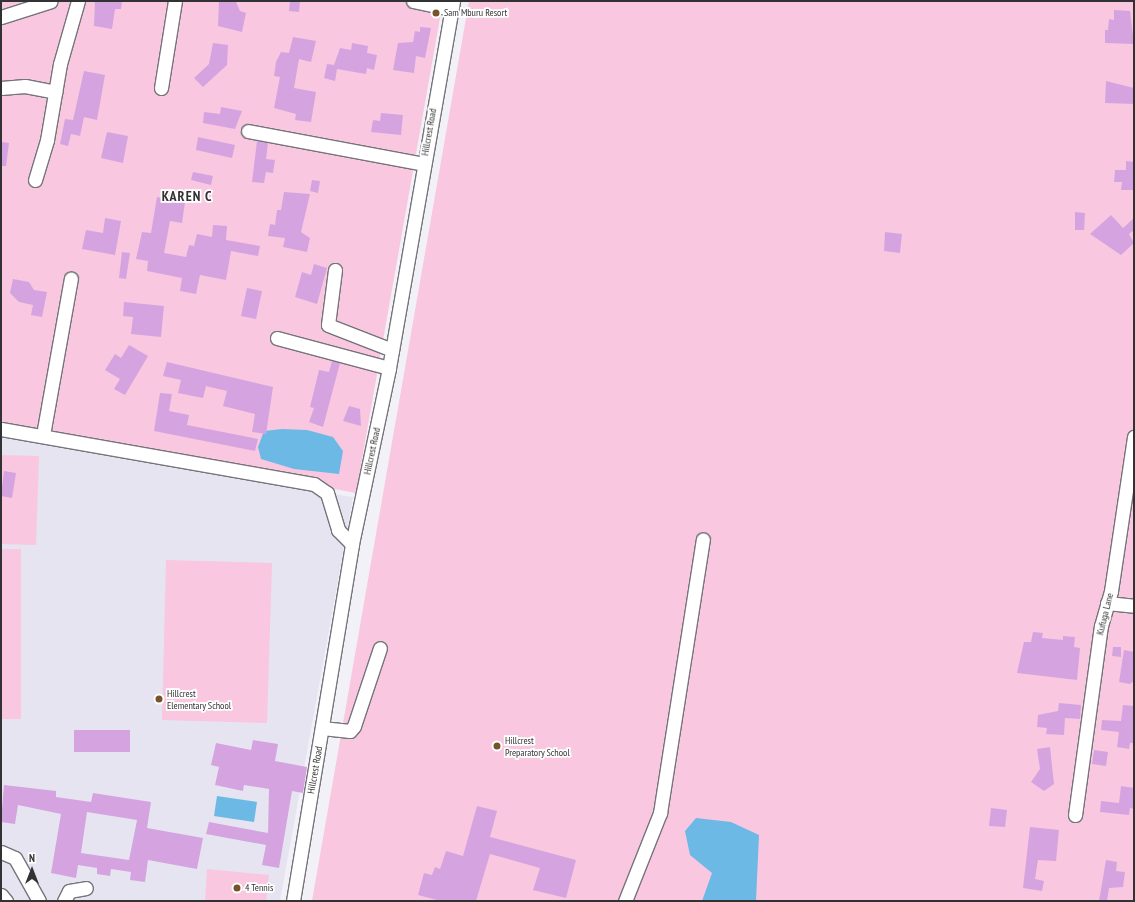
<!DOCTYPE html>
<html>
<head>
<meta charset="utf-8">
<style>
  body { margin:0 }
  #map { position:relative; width:1135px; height:902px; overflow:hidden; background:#f2f1f7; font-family:"PT Sans Narrow",sans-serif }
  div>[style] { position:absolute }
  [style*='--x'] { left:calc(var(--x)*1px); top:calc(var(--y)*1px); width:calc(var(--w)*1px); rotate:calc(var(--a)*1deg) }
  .built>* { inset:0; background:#e6e4f1 }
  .green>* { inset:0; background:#f9c7df }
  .water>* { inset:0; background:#6db9e6 }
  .building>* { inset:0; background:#d5a4e0 }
  .roads { filter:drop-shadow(1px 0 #747479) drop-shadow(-1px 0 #747479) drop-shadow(0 1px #747479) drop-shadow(0 -1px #747479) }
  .minor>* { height:13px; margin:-6.5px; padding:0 6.5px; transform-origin:6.5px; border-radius:6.5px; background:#fff }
  .dots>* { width:11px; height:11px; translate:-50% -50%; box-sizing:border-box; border:2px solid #fff; border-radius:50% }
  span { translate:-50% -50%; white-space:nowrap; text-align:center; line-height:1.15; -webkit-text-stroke:3.5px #fff; paint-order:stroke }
  .poi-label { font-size:10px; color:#323234 }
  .left { translate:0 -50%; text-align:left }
  .street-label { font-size:10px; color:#323234 }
  .district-label { font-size:14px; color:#323234; font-weight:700; letter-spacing:1px }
  .frame { position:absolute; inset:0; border:2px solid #323234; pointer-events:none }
  .north { position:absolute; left:12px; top:850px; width:40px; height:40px; -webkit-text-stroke:3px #fff; paint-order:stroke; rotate:0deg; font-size:11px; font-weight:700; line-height:16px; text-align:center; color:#323234 }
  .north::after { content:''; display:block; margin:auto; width:14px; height:18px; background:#323234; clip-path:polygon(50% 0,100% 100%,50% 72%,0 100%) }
</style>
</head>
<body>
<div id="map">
  <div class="built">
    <i style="clip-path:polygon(1px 437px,353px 497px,280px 901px,1px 901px)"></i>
  </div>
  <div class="green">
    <i style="clip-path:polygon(1px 1px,443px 1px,356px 493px,1px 426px)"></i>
    <i style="clip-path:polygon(469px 1px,1134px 1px,1134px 901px,312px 901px)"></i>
    <i style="clip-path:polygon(1px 455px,39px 456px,36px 545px,1px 544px)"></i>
    <i style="clip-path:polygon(1px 549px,21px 549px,21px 719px,1px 719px)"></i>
    <i style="clip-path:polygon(166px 560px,272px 563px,267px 723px,162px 720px)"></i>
    <i style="clip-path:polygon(207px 869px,269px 875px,266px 901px,205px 901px)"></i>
  </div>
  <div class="water">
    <i style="clip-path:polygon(282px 429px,307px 430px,333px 437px,343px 451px,339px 474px,294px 469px,261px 459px,258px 447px,264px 431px)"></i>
    <i style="clip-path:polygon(217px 796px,257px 802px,254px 822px,214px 816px)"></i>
    <i style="clip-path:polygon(696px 818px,731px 822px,759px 835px,756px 901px,702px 901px,712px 873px,690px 855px,685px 831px)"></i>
  </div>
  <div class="building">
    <i style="clip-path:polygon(95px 1px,122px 1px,121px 9px,115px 9px,112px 29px,94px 26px)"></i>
    <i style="clip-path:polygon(219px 1px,236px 2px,240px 11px,246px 13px,242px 32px,218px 26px)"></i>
    <i style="clip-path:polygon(290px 1px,300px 1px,299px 12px,289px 11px)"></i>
    <i style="clip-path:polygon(1114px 10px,1130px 11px,1134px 44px,1105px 43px,1105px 30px,1108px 30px,1109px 19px,1114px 20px)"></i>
    <i style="clip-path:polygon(420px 27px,431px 28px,425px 58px,416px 56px,414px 73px,393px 70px,398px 43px,413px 42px,415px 31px,420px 32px)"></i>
    <i style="clip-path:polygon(293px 37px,316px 41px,311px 62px,299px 59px,294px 88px,316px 92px,311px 122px,295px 120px,296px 114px,274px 108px,280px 77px,274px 76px,276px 62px,281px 52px,289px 53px)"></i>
    <i style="clip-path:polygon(213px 43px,228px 45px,227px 65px,203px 87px,194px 78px,209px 64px)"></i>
    <i style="clip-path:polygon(352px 43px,368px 46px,367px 53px,377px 55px,374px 70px,367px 68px,366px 74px,337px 69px,335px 81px,324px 78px,327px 64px,334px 65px,340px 48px,351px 50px)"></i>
    <i style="clip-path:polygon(84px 71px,105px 75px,97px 120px,84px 117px,80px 136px,71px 134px,68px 146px,60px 144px,65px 119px,73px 120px)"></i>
    <i style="clip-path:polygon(1106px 81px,1134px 88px,1134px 104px,1105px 103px)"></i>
    <i style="clip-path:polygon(221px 107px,242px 111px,235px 129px,203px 123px,204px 112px,220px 114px)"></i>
    <i style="clip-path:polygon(381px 113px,403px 115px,401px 135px,371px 132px,373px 120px,380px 121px)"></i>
    <i style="clip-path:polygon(107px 132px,128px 136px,123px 163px,101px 158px)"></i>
    <i style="clip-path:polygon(198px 137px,235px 145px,232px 158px,196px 150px)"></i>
    <i style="clip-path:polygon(257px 141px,268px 143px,266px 159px,275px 160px,273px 173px,266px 172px,264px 183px,252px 182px)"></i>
    <i style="clip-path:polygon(1px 142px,9px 143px,6px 166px,1px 166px)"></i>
    <i style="clip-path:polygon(1126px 161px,1134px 162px,1134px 190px,1121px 190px,1122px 182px,1114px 182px,1115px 170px,1126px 170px)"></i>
    <i style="clip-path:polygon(193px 172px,213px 176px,211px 185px,191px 180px)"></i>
    <i style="clip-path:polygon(312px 180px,320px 181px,318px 193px,310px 191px)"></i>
    <i style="clip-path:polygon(284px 192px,310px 194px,301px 232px,310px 238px,307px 252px,283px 247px,285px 238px,268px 236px,270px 224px,275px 225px,277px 210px,281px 210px)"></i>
    <i style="clip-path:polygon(157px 197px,185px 202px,182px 223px,170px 221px,164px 253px,186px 257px,189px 245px,194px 246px,197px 234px,212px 237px,213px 225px,227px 226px,226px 240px,260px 246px,258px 256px,231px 251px,226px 280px,200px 275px,196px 294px,180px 291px,182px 278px,147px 271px,148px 261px,136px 259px,142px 232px,151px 233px)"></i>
    <i style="clip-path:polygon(1075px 212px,1085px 213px,1084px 230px,1075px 230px)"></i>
    <i style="clip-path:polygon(1111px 215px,1123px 228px,1134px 218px,1134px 230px,1129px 234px,1134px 243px,1121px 255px,1090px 234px)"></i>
    <i style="clip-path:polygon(105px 218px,121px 221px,115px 255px,82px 249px,86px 230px,103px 233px)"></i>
    <i style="clip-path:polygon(885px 232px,902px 234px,900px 253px,884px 251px)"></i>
    <i style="clip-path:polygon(122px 252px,130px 253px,126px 279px,119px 278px)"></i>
    <i style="clip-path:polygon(314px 264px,327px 268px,317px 304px,295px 297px,302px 272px,311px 275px)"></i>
    <i style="clip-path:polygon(13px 279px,29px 282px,34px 290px,47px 292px,42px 317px,31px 315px,33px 305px,19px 302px,10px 293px)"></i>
    <i style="clip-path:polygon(247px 288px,262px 291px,256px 319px,241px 316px)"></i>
    <i style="clip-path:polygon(124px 302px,164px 306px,161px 337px,131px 334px,133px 317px,123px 316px)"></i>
    <i style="clip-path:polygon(129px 345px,148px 356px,125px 395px,114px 389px,120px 379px,105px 370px,115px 354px,121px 358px)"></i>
    <i style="clip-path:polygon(332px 361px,340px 363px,323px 427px,309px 422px,314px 408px,310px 407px,319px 370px,329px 372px)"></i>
    <i style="clip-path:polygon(167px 362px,273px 387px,266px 434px,252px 432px,255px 414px,223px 406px,227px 391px,206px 386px,203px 398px,178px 393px,181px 380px,163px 376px)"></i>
    <i style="clip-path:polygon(160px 393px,172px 394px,169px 411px,189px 415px,187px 425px,258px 439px,255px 451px,154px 431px)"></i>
    <i style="clip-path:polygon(349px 406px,360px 409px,361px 426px,343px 421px)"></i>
    <i style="clip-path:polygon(4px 471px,16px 473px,12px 498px,1px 496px)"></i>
    <i style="clip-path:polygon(1033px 632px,1043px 633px,1042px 638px,1063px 640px,1063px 636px,1075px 637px,1074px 647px,1080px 648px,1077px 680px,1017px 673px,1024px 642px,1031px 642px)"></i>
    <i style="clip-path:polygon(1113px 647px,1121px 647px,1121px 657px,1112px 656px)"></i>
    <i style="clip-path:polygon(1124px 650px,1134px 652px,1134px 681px,1130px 684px,1119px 682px)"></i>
    <i style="clip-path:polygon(1059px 703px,1081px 705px,1080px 719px,1065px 718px,1064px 735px,1046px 734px,1047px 728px,1037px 727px,1038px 715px,1058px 711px)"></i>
    <i style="clip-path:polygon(1123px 705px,1134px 706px,1134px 743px,1130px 743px,1129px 749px,1117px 747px,1119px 732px,1101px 730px,1102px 720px,1121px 721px)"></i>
    <i style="clip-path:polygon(74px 730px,130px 730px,130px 752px,74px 752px)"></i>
    <i style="clip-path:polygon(253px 740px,278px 744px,275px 761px,307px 767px,303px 793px,292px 791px,279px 868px,262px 865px,266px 845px,206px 834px,209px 822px,268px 833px,269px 789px,244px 785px,243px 791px,215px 785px,219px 767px,211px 765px,216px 743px,251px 750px)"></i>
    <i style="clip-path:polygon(1050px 747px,1054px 784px,1044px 791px,1031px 782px,1040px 769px,1037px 749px)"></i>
    <i style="clip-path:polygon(1094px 750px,1108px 752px,1106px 766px,1092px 764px)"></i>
    <i style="clip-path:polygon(evenodd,4px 785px,56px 791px,56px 797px,91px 802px,93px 793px,151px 802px,147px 828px,203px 838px,197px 869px,148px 860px,145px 882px,130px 880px,131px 872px,111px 869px,110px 876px,97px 874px,97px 868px,78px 865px,76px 878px,51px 873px,61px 814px,18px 805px,15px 824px,1px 822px,4px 785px,87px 812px,137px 820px,129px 860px,81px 853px,87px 812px)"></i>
    <i style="clip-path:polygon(1121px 786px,1134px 788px,1134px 809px,1130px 808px,1129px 815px,1100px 812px,1101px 801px,1119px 803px)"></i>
    <i style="clip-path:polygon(477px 806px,497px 811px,490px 837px,576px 860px,566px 898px,533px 890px,540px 868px,490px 854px,476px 901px,441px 901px,418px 895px,424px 873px,432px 875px,435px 867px,440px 869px,446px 851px,463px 856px)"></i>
    <i style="clip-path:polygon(991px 808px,1007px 810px,1005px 827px,989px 826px)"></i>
    <i style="clip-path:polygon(1030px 827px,1059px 830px,1056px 861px,1038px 860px,1035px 879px,1044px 881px,1042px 891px,1023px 888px)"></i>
    <i style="clip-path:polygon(1106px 860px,1117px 862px,1116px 871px,1125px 872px,1123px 887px,1109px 888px,1107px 901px,1099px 901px)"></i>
  </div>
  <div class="roads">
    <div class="minor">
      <i style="--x:413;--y:1;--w:39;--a:12"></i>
      <i style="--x:1;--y:17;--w:52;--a:-17.7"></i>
      <i style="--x:1;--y:88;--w:24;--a:-5"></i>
      <i style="--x:25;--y:86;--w:31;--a:11"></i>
      <i style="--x:161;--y:88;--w:88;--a:-80.9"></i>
      <i style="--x:248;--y:131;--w:179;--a:10.6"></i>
      <i style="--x:35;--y:180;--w:42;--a:-73.3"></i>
      <i style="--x:47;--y:140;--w:77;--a:-80.3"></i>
      <i style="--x:60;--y:64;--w:66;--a:-74.1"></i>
      <i style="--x:335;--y:270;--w:55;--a:97.3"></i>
      <i style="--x:328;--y:325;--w:69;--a:21.3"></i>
      <i style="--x:277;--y:338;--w:116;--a:15"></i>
      <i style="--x:1;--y:429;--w:318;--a:10"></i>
      <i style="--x:314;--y:484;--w:16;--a:35"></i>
      <i style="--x:327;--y:493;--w:39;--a:73"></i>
      <i style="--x:338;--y:530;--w:20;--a:45"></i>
      <i style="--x:43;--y:435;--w:159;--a:-79.9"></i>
      <i style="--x:1107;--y:603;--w:27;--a:6"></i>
      <i style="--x:322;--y:728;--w:28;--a:6"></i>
      <i style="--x:350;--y:731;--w:6;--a:-51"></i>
      <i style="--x:354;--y:726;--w:82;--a:-71.6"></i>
      <i style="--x:1075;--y:815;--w:191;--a:-82.2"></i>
      <i style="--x:1101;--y:626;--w:36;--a:-74"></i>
      <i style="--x:1111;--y:591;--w:156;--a:-81.5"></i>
      <i style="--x:1;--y:852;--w:15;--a:23"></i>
      <i style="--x:15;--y:858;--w:49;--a:60.8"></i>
      <i style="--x:1;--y:895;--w:8;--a:50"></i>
      <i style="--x:64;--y:901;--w:11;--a:-63"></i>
      <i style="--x:69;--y:891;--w:17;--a:-10"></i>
      <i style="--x:293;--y:901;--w:362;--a:-80.6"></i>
      <i style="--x:352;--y:544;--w:180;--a:-78.1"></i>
      <i style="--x:389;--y:368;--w:373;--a:-80.1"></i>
      <i style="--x:625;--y:901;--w:95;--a:-68.3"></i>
      <i style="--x:660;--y:813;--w:277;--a:-81.1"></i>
    </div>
  </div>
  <div class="dots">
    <i style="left:436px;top:13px;background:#75542b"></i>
    <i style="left:159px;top:699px;background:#75542b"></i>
    <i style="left:497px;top:746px;background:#75542b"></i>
    <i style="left:237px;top:888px;background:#75542b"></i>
  </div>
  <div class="poi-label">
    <span class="left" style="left:444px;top:13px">Sam Mburu Resort</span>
    <span class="left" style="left:167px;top:699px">Hillcrest<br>Elementary School</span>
    <span class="left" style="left:505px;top:746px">Hillcrest<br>Preparatory School</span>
    <span class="left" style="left:245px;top:888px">4 Tennis</span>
  </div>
  <div class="street-label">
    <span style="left:429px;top:132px;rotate:-80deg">Hillcrest Road</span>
    <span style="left:372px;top:451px;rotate:-78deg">Hillcrest Road</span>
    <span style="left:1105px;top:614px;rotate:-76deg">Kufuga Lane</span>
    <span style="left:315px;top:770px;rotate:-80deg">Hillcrest Road</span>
  </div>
  <div class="district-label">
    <span style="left:187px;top:196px">KAREN C</span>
  </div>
  <div class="frame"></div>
  <div class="north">N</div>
</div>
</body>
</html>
